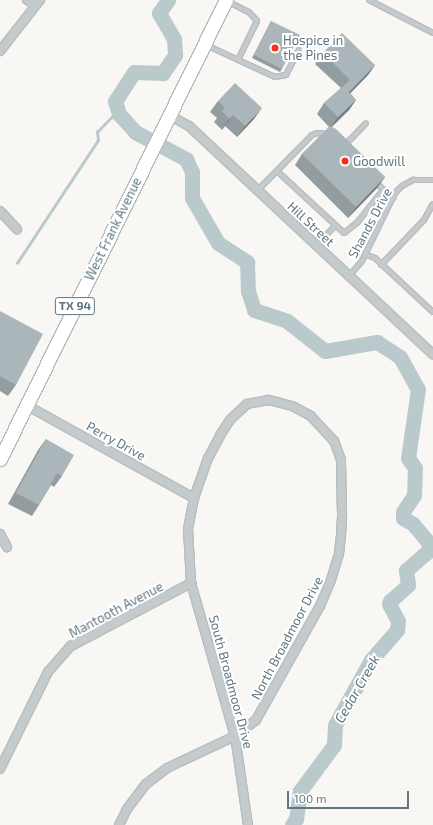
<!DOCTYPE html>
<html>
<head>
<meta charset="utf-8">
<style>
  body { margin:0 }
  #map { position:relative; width:433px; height:825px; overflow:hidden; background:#f8f7f4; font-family:"Exo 2",sans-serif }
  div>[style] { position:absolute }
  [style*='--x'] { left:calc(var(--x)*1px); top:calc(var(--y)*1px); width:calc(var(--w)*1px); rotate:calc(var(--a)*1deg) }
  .stream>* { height:2.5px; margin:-1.25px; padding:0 1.25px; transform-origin:1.25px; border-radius:1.25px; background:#bacacc }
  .river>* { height:15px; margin:-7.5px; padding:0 7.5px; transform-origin:7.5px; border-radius:7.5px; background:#bacacc }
  .roads { filter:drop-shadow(1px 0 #b8bdc0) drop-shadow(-1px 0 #b8bdc0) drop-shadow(0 1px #b8bdc0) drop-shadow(0 -1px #b8bdc0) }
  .lane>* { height:4px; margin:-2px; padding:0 2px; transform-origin:2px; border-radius:2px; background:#c5cacd }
  .street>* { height:8px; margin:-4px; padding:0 4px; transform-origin:4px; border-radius:4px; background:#c5cacd }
  .primary>* { height:13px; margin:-6.5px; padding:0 6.5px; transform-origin:6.5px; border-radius:6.5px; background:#fff }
  .wall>* { inset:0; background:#939da0 }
  .shaded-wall>* { inset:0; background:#787f82 }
  .building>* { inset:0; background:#abb6ba }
  .dots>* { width:11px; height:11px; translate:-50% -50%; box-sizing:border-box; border:2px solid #fff; border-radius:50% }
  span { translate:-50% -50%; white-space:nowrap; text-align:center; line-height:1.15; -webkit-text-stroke:4px #fff; paint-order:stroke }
  .shield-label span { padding:1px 3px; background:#fff; border:1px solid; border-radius:3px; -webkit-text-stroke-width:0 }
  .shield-label { font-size:12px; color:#607782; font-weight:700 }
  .poi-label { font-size:13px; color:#607782 }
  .left { translate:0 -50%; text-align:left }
  .street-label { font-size:13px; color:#607782 }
  .water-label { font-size:14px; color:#5a787d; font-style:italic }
  .scale { position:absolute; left:287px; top:791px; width:122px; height:18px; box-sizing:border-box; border:2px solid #607782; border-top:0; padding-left:5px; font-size:12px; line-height:14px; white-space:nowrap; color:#607782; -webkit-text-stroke:3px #fff; paint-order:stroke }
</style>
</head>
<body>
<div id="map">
  <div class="stream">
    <i style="--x:17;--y:263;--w:147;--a:-56.6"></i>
    <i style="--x:98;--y:140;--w:8;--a:-97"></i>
    <i style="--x:97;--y:132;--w:30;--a:-46"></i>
  </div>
  <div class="river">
    <i style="--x:168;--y:0;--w:16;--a:125"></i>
    <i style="--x:159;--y:13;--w:30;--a:60"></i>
    <i style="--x:174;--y:39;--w:16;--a:86"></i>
    <i style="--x:175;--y:55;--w:22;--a:124"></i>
    <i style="--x:163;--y:73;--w:29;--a:-178"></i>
    <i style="--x:134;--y:72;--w:35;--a:123"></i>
    <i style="--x:115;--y:101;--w:14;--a:73"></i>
    <i style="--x:119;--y:114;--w:24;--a:48"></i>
    <i style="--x:135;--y:132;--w:58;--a:27.9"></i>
    <i style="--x:186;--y:159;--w:14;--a:65"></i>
    <i style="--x:192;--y:172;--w:26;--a:90"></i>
    <i style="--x:192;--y:198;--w:52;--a:60"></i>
    <i style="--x:218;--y:243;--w:35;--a:33"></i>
    <i style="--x:247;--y:262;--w:29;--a:88"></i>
    <i style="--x:248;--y:291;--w:20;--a:72"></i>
    <i style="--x:254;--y:310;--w:35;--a:18"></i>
    <i style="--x:287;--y:321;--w:48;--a:38.3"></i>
    <i style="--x:325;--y:351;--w:53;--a:-9.8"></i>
    <i style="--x:377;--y:342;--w:27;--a:33"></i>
    <i style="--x:400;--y:357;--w:37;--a:61"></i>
    <i style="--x:418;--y:389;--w:70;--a:98.2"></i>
    <i style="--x:408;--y:458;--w:12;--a:55"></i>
    <i style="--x:415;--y:468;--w:27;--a:92"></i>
    <i style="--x:414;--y:495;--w:20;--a:123"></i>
    <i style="--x:403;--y:512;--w:6;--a:90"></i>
    <i style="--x:403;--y:518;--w:12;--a:31"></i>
    <i style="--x:413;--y:524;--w:26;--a:50"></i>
    <i style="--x:430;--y:544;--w:9;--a:111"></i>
    <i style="--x:427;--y:552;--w:28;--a:139"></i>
    <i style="--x:406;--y:570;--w:15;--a:82"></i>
    <i style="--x:408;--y:585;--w:24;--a:138"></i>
    <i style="--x:390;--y:601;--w:3;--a:108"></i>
    <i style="--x:389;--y:604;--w:19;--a:62"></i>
    <i style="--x:398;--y:621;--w:9;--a:96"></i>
    <i style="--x:397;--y:630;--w:40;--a:131"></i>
    <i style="--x:371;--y:660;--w:74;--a:119"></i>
    <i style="--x:335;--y:725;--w:20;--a:93"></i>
    <i style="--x:334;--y:745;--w:57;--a:126.5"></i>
    <i style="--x:300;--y:791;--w:28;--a:98"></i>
    <i style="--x:296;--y:819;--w:7;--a:124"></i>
  </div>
  <div class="roads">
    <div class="lane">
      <i style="--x:369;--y:0;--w:72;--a:27.3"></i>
      <i style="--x:227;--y:1;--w:25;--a:27"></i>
      <i style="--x:249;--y:12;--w:12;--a:48"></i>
      <i style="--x:257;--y:21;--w:43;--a:116"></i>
      <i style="--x:206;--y:45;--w:76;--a:24.9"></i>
      <i style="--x:275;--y:77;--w:11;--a:-10"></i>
      <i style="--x:286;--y:75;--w:28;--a:-63"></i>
      <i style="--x:345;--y:145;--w:30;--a:-46"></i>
      <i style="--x:277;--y:171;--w:91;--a:42.8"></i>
      <i style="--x:344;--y:233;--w:16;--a:-38"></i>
      <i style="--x:357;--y:223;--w:42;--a:-51.8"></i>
      <i style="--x:376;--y:183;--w:23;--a:41"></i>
      <i style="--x:258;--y:190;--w:77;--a:-45.5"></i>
      <i style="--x:312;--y:135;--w:5;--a:-22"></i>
      <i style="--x:317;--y:133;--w:10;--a:6"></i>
      <i style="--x:316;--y:245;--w:27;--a:-45"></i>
      <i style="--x:365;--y:254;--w:11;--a:22"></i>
      <i style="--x:375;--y:258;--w:79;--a:43"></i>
      <i style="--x:381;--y:265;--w:62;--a:-46.3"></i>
      <i style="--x:424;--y:220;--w:18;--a:-61"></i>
      <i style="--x:349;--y:276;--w:20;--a:-49"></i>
      <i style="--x:362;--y:261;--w:76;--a:-64.1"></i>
      <i style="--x:395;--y:193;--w:10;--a:-45"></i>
      <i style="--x:402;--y:186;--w:13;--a:-29"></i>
      <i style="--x:413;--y:180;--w:20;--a:0"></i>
    </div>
    <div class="street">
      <i style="--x:27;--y:0;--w:10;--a:29"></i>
      <i style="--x:0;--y:51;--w:65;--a:-51.9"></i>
      <i style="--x:169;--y:115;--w:23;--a:29"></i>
      <i style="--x:189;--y:126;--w:334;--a:43.1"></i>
      <i style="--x:0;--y:211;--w:25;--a:47"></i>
      <i style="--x:26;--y:405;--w:192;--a:29"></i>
      <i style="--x:0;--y:534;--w:15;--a:62"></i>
      <i style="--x:0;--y:769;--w:108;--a:-63.7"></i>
      <i style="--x:48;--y:672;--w:35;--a:-49"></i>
      <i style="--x:71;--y:646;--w:136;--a:-27.7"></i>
      <i style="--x:119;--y:825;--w:18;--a:-63"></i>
      <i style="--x:127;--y:809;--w:31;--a:-53"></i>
      <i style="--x:146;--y:784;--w:26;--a:-37"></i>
      <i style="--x:167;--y:768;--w:75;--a:-25.2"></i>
      <i style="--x:235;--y:736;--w:26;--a:-37"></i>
      <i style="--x:256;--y:720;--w:131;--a:-60.7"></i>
      <i style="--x:320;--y:606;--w:28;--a:-67"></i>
      <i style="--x:331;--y:580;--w:27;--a:-73"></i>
      <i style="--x:339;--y:554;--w:18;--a:-84"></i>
      <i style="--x:341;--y:536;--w:22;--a:-87"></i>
      <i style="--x:342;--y:514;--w:54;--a:-91.1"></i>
      <i style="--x:341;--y:460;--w:20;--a:-110"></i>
      <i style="--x:334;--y:441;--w:34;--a:-133"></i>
      <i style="--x:311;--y:416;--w:21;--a:-152"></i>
      <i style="--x:292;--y:406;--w:24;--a:-165"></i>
      <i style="--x:269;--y:400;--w:22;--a:170"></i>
      <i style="--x:247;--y:404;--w:23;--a:137"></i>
      <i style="--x:230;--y:420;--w:17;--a:123"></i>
      <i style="--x:221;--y:434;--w:27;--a:118"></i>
      <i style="--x:208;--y:458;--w:42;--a:109.3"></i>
      <i style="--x:194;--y:498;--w:32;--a:101"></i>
      <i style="--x:188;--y:529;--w:54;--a:86.8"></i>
      <i style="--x:191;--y:583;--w:159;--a:74"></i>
      <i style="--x:235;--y:736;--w:90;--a:81.7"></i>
    </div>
    <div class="primary">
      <i style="--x:0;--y:459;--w:512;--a:-63.79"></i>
    </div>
  </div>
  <div class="wall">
    <i style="clip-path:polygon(271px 21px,282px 69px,280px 72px,252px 58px)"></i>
    <i style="clip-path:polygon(323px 53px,375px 65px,368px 75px,350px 93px,356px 100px,349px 110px,332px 127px,385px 177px,377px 188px,348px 218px,295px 165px,302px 154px,329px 127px,317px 114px,324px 103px,341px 88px,315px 64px)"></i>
    <i style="clip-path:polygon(218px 101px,254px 119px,237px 137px,225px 126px,222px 130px,214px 122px,217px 118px,210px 112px)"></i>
    <i style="clip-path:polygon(0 311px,16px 385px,8px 396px,0 391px)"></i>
    <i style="clip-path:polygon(46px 439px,62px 476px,54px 487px,51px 485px,39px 505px,32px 516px,8px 504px,38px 450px)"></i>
  </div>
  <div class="shaded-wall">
    <i style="clip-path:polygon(375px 65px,368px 75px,342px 102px,349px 92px)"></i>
    <i style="clip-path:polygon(356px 100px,349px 110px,330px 128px,338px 117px)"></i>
    <i style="clip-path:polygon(262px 108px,254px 119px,237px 137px,245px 126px)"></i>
    <i style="clip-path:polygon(233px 115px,225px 126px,222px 130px,229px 119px)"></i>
    <i style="clip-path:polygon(385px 177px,377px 188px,348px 218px,356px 207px)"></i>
  </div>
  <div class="building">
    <i style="clip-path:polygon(271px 21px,300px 35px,282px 69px,254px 55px)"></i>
    <i style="clip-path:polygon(342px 33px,375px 65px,349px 92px,356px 100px,338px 117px,324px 103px,350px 80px,323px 53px)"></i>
    <i style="clip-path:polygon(235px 83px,262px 108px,245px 126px,233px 115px,229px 119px,222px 111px,225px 108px,218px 101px)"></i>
    <i style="clip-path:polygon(330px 126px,336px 129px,385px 177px,356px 207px,302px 154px)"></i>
    <i style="clip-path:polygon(0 311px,43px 334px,16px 385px,0 376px)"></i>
    <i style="clip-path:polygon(46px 439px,74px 455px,62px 476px,57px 473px,39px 505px,16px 493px)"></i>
  </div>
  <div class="dots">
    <i style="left:275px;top:48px;background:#f33219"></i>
    <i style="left:345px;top:161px;background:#f33219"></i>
  </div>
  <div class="shield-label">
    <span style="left:75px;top:306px">TX 94</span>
  </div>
  <div class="poi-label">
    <span class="left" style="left:283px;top:48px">Hospice in<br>the Pines</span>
    <span class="left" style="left:353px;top:161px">Goodwill</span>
  </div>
  <div class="street-label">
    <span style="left:370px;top:223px;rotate:-62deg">Shands Drive</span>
    <span style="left:311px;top:224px;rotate:43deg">Hill Street</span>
    <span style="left:113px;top:229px;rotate:-64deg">West Frank Avenue</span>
    <span style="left:116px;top:441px;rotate:29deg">Perry Drive</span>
    <span style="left:116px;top:610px;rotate:-28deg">Mantooth Avenue</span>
    <span style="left:287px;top:638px;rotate:-62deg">North Broadmoor Drive</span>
    <span style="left:231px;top:682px;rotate:75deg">South Broadmoor Drive</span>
  </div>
  <div class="water-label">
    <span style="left:357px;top:689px;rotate:-60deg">Cedar Creek</span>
  </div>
  <div class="scale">100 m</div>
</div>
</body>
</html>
